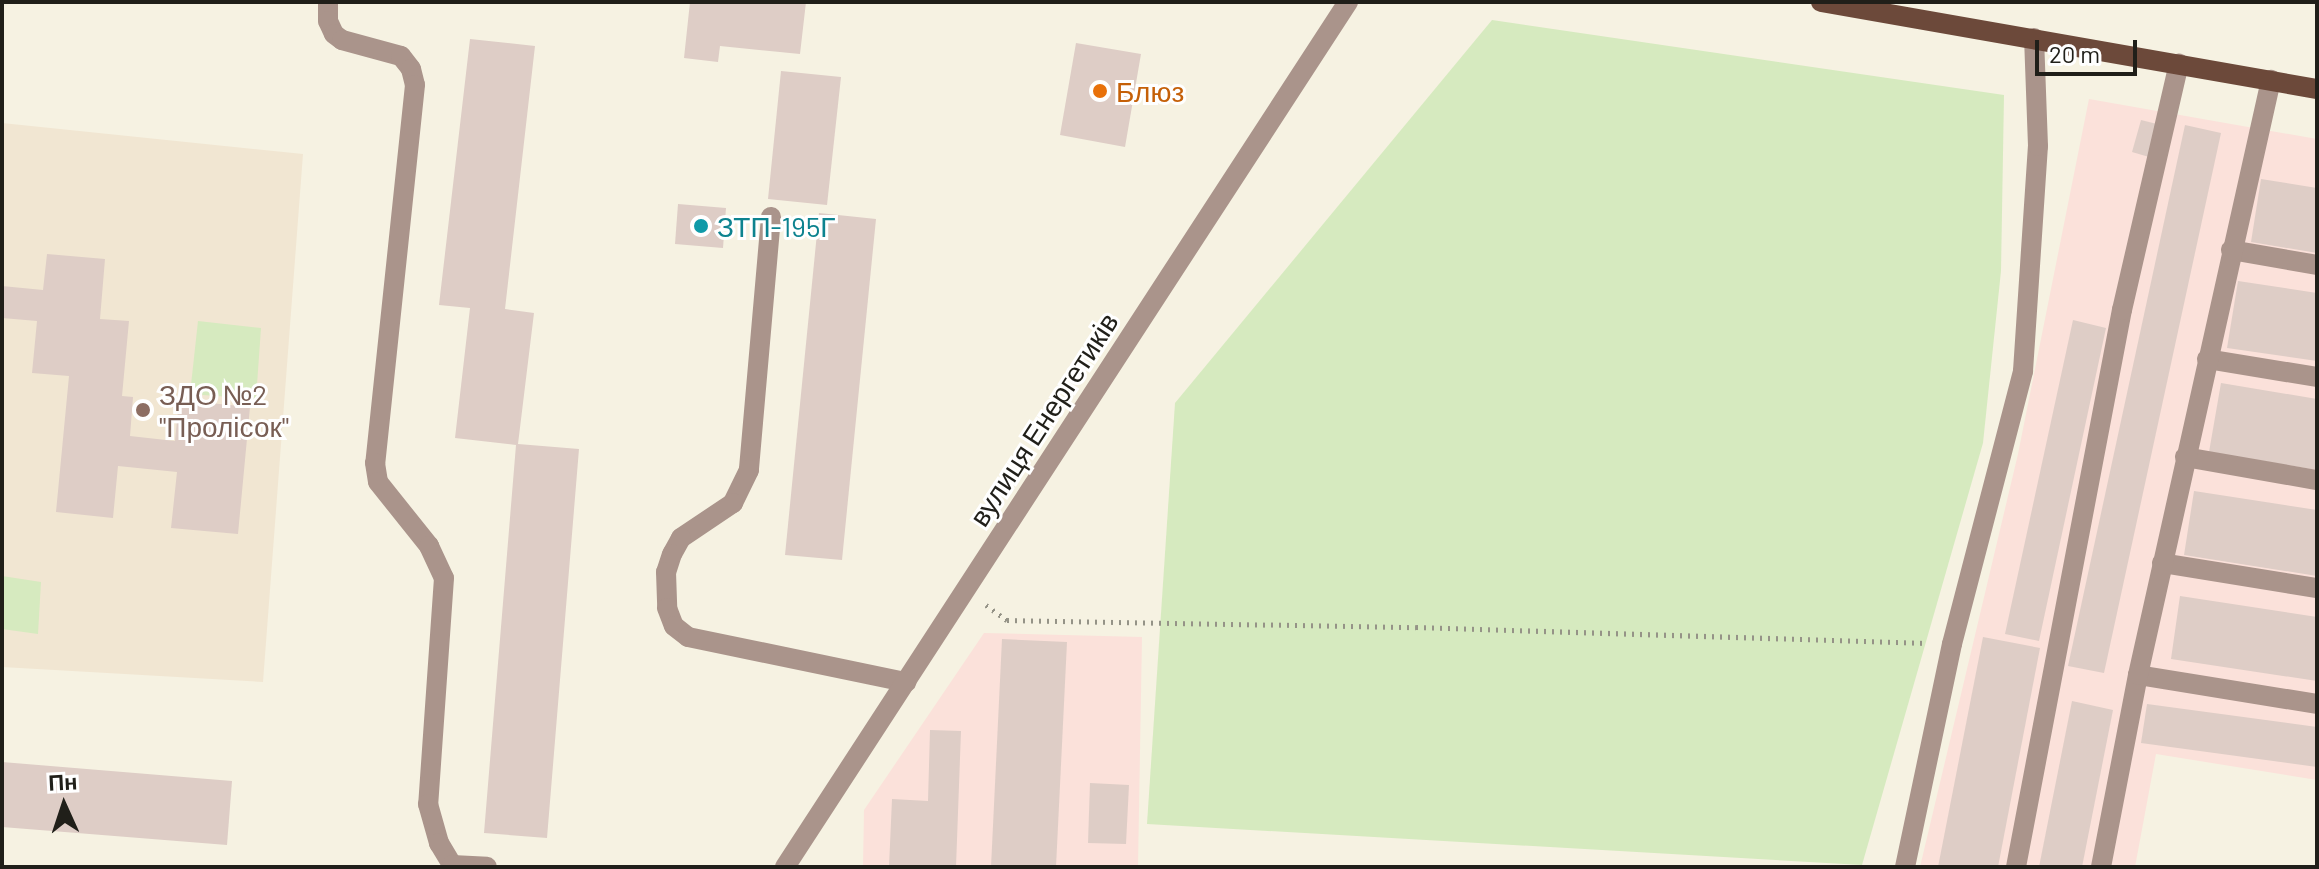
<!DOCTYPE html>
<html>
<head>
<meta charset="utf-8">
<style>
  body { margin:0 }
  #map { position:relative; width:2319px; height:869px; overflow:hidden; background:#f6f2e2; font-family:Barlow,sans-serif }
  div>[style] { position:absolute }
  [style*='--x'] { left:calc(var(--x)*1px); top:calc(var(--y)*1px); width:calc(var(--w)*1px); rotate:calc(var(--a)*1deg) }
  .industrial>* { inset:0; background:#fbe1da }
  .education>* { inset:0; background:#f1e6d2 }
  .green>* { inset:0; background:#d6eabf }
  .building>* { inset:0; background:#decdc6 }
  .path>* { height:5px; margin-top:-2.5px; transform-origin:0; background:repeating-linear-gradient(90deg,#959387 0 2px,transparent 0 8px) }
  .minor>* { height:20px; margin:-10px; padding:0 10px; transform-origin:10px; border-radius:10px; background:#aa948b }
  .major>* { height:20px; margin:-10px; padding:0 10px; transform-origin:10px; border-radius:10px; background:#6c493a }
  .dots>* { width:22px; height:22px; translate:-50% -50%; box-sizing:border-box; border:4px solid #fff; border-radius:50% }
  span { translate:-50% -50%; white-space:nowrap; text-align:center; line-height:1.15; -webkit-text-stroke:6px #fff; paint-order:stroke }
  .food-label { font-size:28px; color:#c56008 }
  .left { translate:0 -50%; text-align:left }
  .culture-label { font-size:28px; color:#0d838f }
  .education-label { font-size:28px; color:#785e54 }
  .street-label { font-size:28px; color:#201f19 }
  .frame { position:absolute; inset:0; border:4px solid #201f19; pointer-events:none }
  .north { position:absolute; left:24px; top:765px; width:80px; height:80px; -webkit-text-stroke:6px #fff; paint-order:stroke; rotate:357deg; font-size:22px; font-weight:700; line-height:32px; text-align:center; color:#201f19 }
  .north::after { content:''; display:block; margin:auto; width:28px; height:36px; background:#201f19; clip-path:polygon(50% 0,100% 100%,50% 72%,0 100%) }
  .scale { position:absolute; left:2035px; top:40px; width:102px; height:36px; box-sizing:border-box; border:4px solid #201f19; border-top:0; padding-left:10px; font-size:24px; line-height:28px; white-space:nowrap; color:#201f19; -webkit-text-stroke:6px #fff; paint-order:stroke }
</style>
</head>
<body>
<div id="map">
  <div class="industrial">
    <i style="clip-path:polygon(2089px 99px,2317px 139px,2317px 780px,2156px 754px,2135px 867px,1920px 867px,2018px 454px)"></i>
    <i style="clip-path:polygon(984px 633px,1142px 637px,1138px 867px,863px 867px,864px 810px)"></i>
  </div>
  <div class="education">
    <i style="clip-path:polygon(2px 123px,303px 154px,263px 682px,2px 667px)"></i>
  </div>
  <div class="green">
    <i style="clip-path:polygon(1492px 20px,2004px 95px,2001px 271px,1983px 443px,1862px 865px,1147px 824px,1175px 403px)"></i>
    <i style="clip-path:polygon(198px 321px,261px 328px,256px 399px,190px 394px)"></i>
    <i style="clip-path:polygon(2px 576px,41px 582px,38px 634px,2px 629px)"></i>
  </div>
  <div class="building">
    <i style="clip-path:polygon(690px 2px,806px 2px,800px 54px,720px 46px,718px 62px,684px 58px)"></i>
    <i style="clip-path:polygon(470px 39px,535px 46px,505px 309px,534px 313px,518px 444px,579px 449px,547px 838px,484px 833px,516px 445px,455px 438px,470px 308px,439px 305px)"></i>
    <i style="clip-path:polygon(1076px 43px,1141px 54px,1125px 147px,1060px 135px)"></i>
    <i style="clip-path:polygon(781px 71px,841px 77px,827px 205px,768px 199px)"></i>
    <i style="clip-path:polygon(2141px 120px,2157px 124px,2149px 157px,2132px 152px)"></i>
    <i style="clip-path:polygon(2185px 125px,2221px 133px,2104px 673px,2068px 666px)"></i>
    <i style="clip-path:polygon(2261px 179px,2317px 188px,2317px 253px,2251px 242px)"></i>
    <i style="clip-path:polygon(678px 204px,726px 208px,723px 248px,675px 244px)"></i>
    <i style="clip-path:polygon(819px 213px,876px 219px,842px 560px,785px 555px)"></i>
    <i style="clip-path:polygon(47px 254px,105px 259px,100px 319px,129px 321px,122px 396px,133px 397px,130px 436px,175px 441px,179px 400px,250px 407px,238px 534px,171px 528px,177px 472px,118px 466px,113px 518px,56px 512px,69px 376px,32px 373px,37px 321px,2px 318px,2px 286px,43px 290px)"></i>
    <i style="clip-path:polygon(2238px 281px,2317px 293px,2317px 361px,2227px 348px)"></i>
    <i style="clip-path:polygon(2073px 320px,2106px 328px,2039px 641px,2005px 634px)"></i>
    <i style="clip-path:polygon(2221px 383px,2317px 399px,2317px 470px,2209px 452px)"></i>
    <i style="clip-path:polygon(2194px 491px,2317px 510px,2317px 576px,2184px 555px)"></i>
    <i style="clip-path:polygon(2180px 596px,2317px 617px,2317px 681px,2171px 659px)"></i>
    <i style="clip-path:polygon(1983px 637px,2040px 648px,1998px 867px,1938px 867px)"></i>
    <i style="clip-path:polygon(1002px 639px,1067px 642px,1056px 867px,991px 867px)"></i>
    <i style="clip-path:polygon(2072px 701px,2113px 710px,2082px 867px,2039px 867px)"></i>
    <i style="clip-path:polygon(2147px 704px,2317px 727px,2317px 767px,2141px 743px)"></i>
    <i style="clip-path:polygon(930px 730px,961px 731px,956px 867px,889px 867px,892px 799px,928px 801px)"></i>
    <i style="clip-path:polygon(2px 762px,232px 781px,227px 845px,2px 827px)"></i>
    <i style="clip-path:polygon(1090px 783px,1129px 785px,1126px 844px,1088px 843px)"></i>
  </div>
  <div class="path">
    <i style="--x:986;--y:605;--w:26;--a:36"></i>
    <i style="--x:1007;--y:620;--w:409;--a:1"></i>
    <i style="--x:1416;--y:627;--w:511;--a:1.79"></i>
  </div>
  <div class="minor">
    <i style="--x:328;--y:2;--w:19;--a:90"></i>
    <i style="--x:328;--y:21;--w:14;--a:65"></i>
    <i style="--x:334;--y:34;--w:10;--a:37"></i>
    <i style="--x:342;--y:40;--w:61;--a:15.2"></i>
    <i style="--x:401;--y:56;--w:16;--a:52"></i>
    <i style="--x:411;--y:69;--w:16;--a:76"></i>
    <i style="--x:415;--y:85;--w:380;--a:96"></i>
    <i style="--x:375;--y:463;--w:19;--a:81"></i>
    <i style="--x:378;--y:482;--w:82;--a:51.4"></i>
    <i style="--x:429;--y:546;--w:35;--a:65"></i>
    <i style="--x:444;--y:578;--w:227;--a:94"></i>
    <i style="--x:428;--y:804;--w:41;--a:74.2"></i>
    <i style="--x:439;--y:843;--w:26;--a:59"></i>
    <i style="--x:452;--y:865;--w:35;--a:3"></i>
    <i style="--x:771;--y:217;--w:254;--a:95"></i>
    <i style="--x:749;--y:470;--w:37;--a:116"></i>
    <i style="--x:733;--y:503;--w:63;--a:146.1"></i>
    <i style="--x:681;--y:538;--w:18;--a:119"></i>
    <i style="--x:672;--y:554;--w:19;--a:108"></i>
    <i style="--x:666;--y:572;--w:36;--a:88"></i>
    <i style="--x:667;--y:608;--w:19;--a:69"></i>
    <i style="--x:674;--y:626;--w:18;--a:38"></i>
    <i style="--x:688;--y:637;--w:223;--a:11.7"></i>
    <i style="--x:2231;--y:250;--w:87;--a:9.9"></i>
    <i style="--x:2207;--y:359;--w:111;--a:9.3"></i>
    <i style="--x:2185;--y:457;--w:134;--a:9.9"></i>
    <i style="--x:2162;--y:563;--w:157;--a:9.2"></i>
    <i style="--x:2138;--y:675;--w:181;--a:9.2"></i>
    <i style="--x:785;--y:867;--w:1032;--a:-56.94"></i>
    <i style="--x:1905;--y:867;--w:228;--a:-78.1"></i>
    <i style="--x:1952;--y:644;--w:282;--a:-75.4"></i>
    <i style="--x:2023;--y:371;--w:225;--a:-86.2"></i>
    <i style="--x:2038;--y:146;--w:108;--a:-92.1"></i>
    <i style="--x:2016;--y:867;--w:567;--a:-79.23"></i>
    <i style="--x:2122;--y:310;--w:253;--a:-77"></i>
    <i style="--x:2101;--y:867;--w:196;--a:-79.1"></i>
    <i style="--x:2138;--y:675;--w:610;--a:-77.4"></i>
  </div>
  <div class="major">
    <i style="--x:1821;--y:2;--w:504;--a:9.95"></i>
  </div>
  <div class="dots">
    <i style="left:1100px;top:91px;background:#e8710a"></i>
    <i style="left:701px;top:226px;background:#0f9aa8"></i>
    <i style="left:143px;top:410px;background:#8d6e63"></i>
  </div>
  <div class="food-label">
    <span class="left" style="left:1116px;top:91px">Блюз</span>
  </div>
  <div class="culture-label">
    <span class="left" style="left:717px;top:226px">ЗТП-195Г</span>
  </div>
  <div class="education-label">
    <span class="left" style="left:159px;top:410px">ЗДО №2<br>"Пролісок"</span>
  </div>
  <div class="street-label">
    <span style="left:1043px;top:419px;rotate:-57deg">вулиця Енергетиків</span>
  </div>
  <div class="frame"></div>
  <div class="north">Пн</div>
  <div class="scale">20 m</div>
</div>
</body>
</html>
